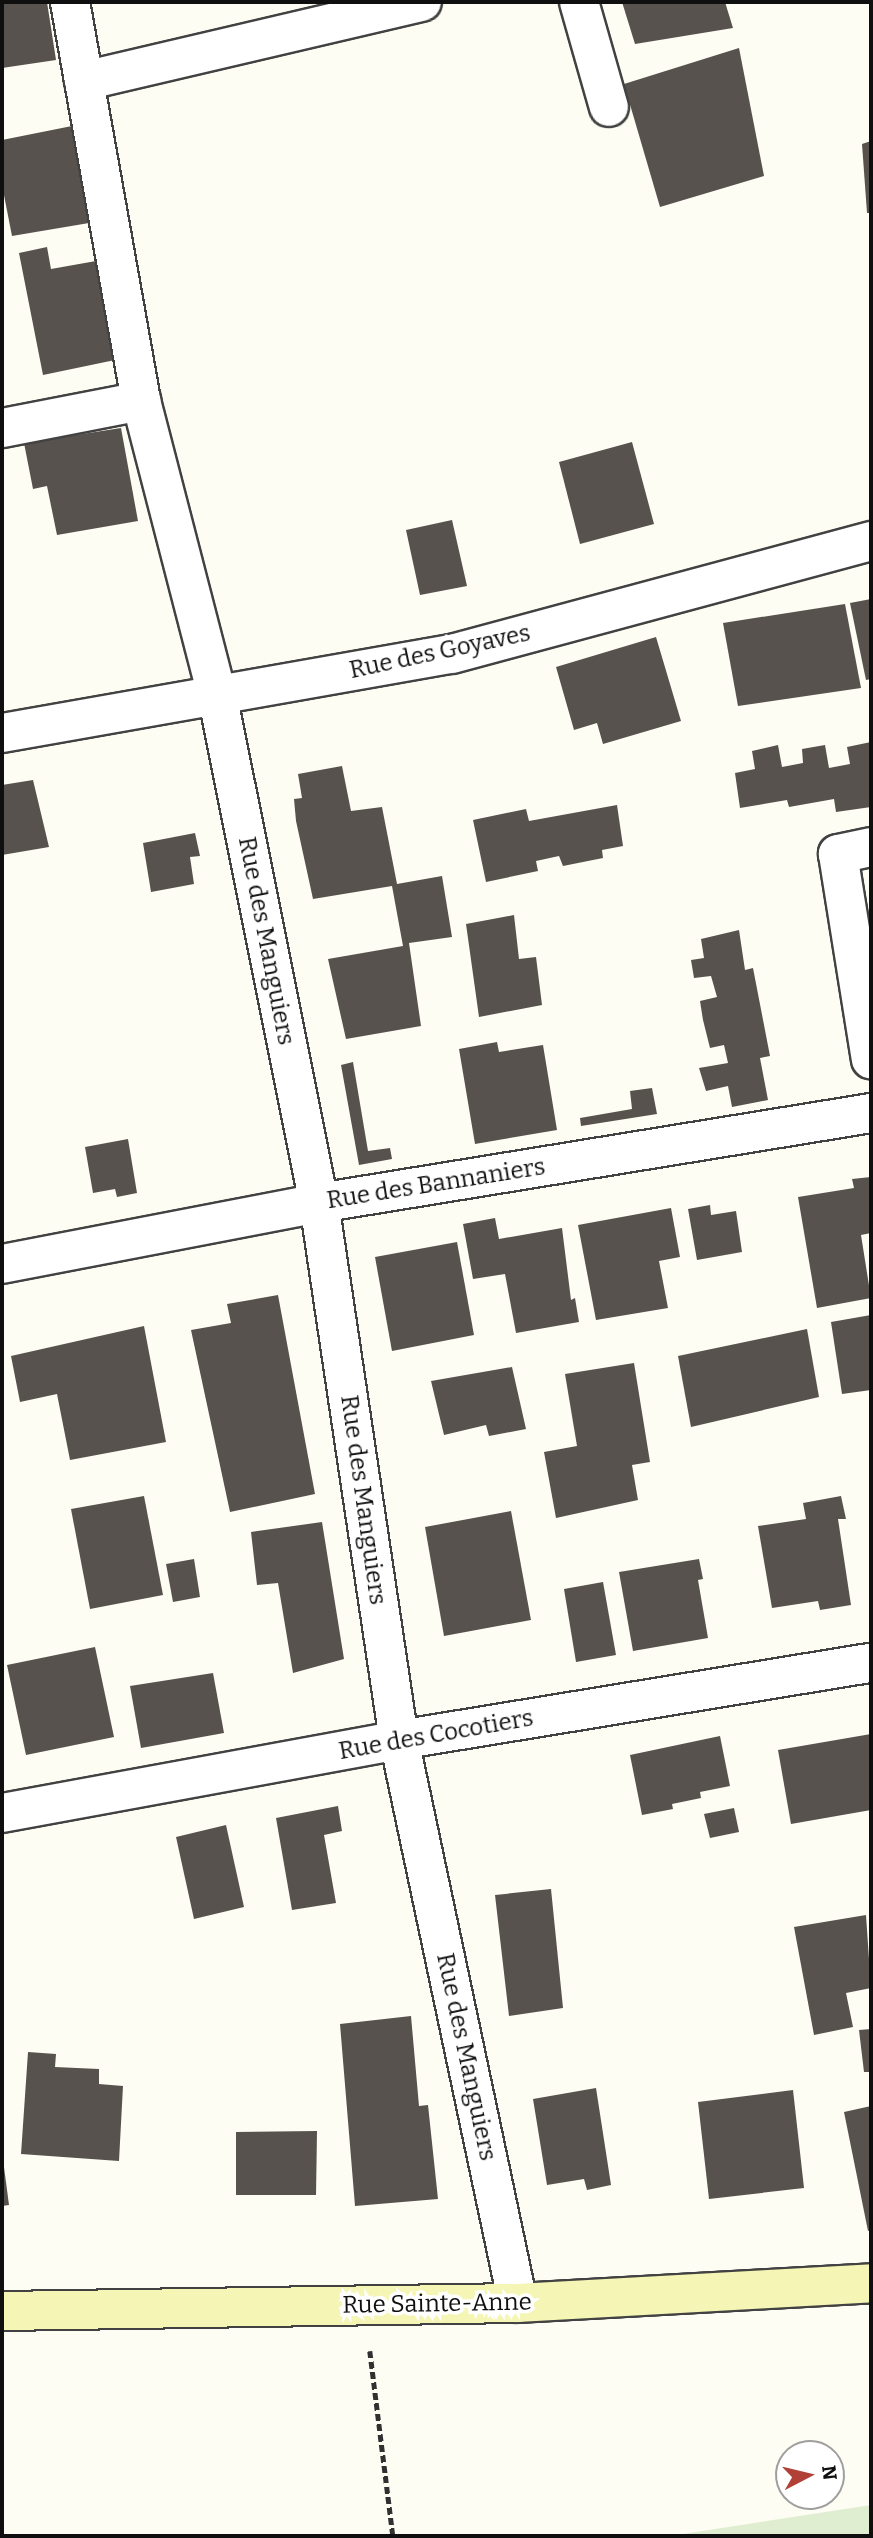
<!DOCTYPE html>
<html>
<head>
<meta charset="utf-8">
<style>
  body { margin:0 }
  #map { position:relative; width:873px; height:2538px; overflow:hidden; background:#fefdf3; font-family:Bitter,serif }
  div>[style] { position:absolute }
  [style*='--x'] { left:calc(var(--x)*1px); top:calc(var(--y)*1px); width:calc(var(--w)*1px); rotate:calc(var(--a)*1deg) }
  .pitch>* { inset:0; background:#dfedd0 }
  .building>* { inset:0; background:#57524d }
  .path>* { height:4.5px; margin-top:-2.25px; transform-origin:0; background:repeating-linear-gradient(90deg,#313131 0 7px,transparent 0 10.5px) }
  .roads { filter:drop-shadow(2px 0 #424242) drop-shadow(-2px 0 #424242) drop-shadow(0 2px #424242) drop-shadow(0 -2px #424242) }
  .minor>* { height:38px; margin:-19px; padding:0 19px; transform-origin:19px; border-radius:19px; background:#fff }
  .secondary>* { height:38px; margin:-19px; padding:0 19px; transform-origin:19px; border-radius:19px; background:#f5f6b5 }
  span { translate:-50% -50%; white-space:nowrap; text-align:center; line-height:1.15; -webkit-text-stroke:7px #fff; paint-order:stroke }
  .street-label { font-size:24px; color:#0f0f0f }
  .frame { position:absolute; inset:0; border:4px solid #0f0f0f; pointer-events:none }
  .north { position:absolute; left:775px; top:2440px; width:70px; height:70px; box-sizing:border-box; background:#fff; border:2px solid #9f9f9f; border-radius:50%; rotate:83deg; font-size:19px; font-weight:700; line-height:28px; text-align:center; color:#0f0f0f }
  .north::after { content:''; display:block; margin:auto; width:24px; height:32px; background:#b14136; clip-path:polygon(50% 0,100% 100%,50% 72%,0 100%) }
</style>
</head>
<body>
<div id="map">
  <div class="pitch">
    <i style="clip-path:polygon(871px 2505px,871px 2536px,670px 2536px)"></i>
  </div>
  <div class="building">
    <i style="clip-path:polygon(2px 2px,47px 2px,56px 60px,2px 68px)"></i>
    <i style="clip-path:polygon(622px 2px,725px 2px,733px 28px,635px 44px)"></i>
    <i style="clip-path:polygon(739px 48px,764px 176px,660px 207px,624px 84px)"></i>
    <i style="clip-path:polygon(77px 125px,95px 222px,12px 236px,2px 185px,2px 140px)"></i>
    <i style="clip-path:polygon(871px 141px,871px 213px,867px 213px,862px 144px)"></i>
    <i style="clip-path:polygon(47px 247px,51px 269px,96px 261px,115px 360px,43px 375px,19px 253px)"></i>
    <i style="clip-path:polygon(121px 428px,138px 521px,57px 535px,47px 486px,33px 489px,24px 443px)"></i>
    <i style="clip-path:polygon(632px 442px,654px 524px,580px 544px,559px 462px)"></i>
    <i style="clip-path:polygon(452px 520px,467px 586px,420px 595px,406px 530px)"></i>
    <i style="clip-path:polygon(871px 599px,871px 679px,866px 680px,850px 603px)"></i>
    <i style="clip-path:polygon(845px 604px,861px 688px,738px 706px,723px 623px)"></i>
    <i style="clip-path:polygon(656px 637px,681px 721px,603px 744px,597px 723px,574px 730px,556px 667px)"></i>
    <i style="clip-path:polygon(871px 742px,871px 807px,836px 812px,834px 799px,789px 807px,787px 800px,740px 808px,735px 773px,755px 769px,752px 751px,778px 745px,782px 767px,803px 763px,802px 749px,825px 745px,829px 768px,850px 764px,847px 747px)"></i>
    <i style="clip-path:polygon(342px 766px,351px 811px,382px 807px,397px 884px,442px 876px,452px 937px,409px 943px,421px 1026px,346px 1039px,328px 959px,403px 946px,392px 886px,313px 899px,296px 821px,294px 799px,302px 798px,298px 774px)"></i>
    <i style="clip-path:polygon(33px 780px,49px 847px,2px 855px,2px 785px)"></i>
    <i style="clip-path:polygon(617px 805px,623px 846px,602px 850px,603px 858px,563px 866px,559px 856px,536px 861px,538px 871px,486px 882px,473px 820px,526px 809px,529px 821px)"></i>
    <i style="clip-path:polygon(195px 833px,200px 856px,190px 857px,194px 884px,151px 892px,143px 843px)"></i>
    <i style="clip-path:polygon(514px 915px,519px 959px,536px 957px,542px 1005px,479px 1017px,466px 924px)"></i>
    <i style="clip-path:polygon(739px 930px,745px 970px,753px 968px,770px 1056px,760px 1058px,768px 1100px,732px 1107px,728px 1086px,706px 1091px,699px 1068px,728px 1063px,724px 1045px,710px 1048px,703px 1020px,700px 1001px,717px 997px,711px 976px,694px 978px,691px 960px,704px 958px,701px 939px)"></i>
    <i style="clip-path:polygon(497px 1042px,499px 1052px,543px 1045px,557px 1130px,475px 1144px,459px 1049px)"></i>
    <i style="clip-path:polygon(353px 1062px,368px 1151px,390px 1148px,392px 1159px,359px 1165px,341px 1065px)"></i>
    <i style="clip-path:polygon(652px 1088px,657px 1114px,581px 1126px,580px 1118px,632px 1109px,630px 1091px)"></i>
    <i style="clip-path:polygon(128px 1139px,137px 1193px,117px 1197px,115px 1189px,93px 1193px,85px 1147px)"></i>
    <i style="clip-path:polygon(871px 1177px,871px 1233px,861px 1235px,871px 1298px,817px 1308px,798px 1197px,854px 1188px,852px 1179px)"></i>
    <i style="clip-path:polygon(710px 1205px,711px 1215px,736px 1211px,742px 1252px,697px 1260px,688px 1209px)"></i>
    <i style="clip-path:polygon(671px 1208px,680px 1257px,659px 1261px,668px 1308px,596px 1320px,578px 1225px)"></i>
    <i style="clip-path:polygon(495px 1218px,499px 1239px,562px 1228px,571px 1300px,575px 1298px,579px 1322px,516px 1333px,505px 1274px,473px 1279px,463px 1224px)"></i>
    <i style="clip-path:polygon(457px 1242px,474px 1335px,392px 1351px,375px 1257px)"></i>
    <i style="clip-path:polygon(278px 1295px,315px 1494px,230px 1512px,191px 1330px,231px 1323px,227px 1304px)"></i>
    <i style="clip-path:polygon(871px 1315px,871px 1390px,842px 1394px,831px 1322px)"></i>
    <i style="clip-path:polygon(144px 1326px,166px 1442px,70px 1460px,57px 1394px,20px 1402px,11px 1356px)"></i>
    <i style="clip-path:polygon(807px 1329px,819px 1397px,691px 1427px,678px 1356px)"></i>
    <i style="clip-path:polygon(634px 1363px,650px 1462px,632px 1465px,638px 1500px,556px 1518px,544px 1452px,577px 1446px,565px 1374px)"></i>
    <i style="clip-path:polygon(512px 1367px,526px 1429px,489px 1436px,486px 1425px,444px 1435px,431px 1381px)"></i>
    <i style="clip-path:polygon(144px 1496px,163px 1595px,90px 1609px,71px 1509px)"></i>
    <i style="clip-path:polygon(841px 1496px,846px 1519px,838px 1519px,851px 1605px,820px 1610px,818px 1601px,772px 1608px,758px 1526px,806px 1519px,803px 1503px)"></i>
    <i style="clip-path:polygon(511px 1511px,531px 1620px,444px 1636px,425px 1527px)"></i>
    <i style="clip-path:polygon(322px 1522px,344px 1659px,293px 1673px,278px 1583px,257px 1585px,251px 1532px)"></i>
    <i style="clip-path:polygon(194px 1559px,200px 1597px,173px 1602px,166px 1564px)"></i>
    <i style="clip-path:polygon(699px 1559px,703px 1579px,698px 1580px,708px 1638px,633px 1651px,619px 1572px)"></i>
    <i style="clip-path:polygon(603px 1582px,616px 1655px,576px 1662px,564px 1589px)"></i>
    <i style="clip-path:polygon(95px 1647px,114px 1737px,26px 1755px,7px 1665px)"></i>
    <i style="clip-path:polygon(213px 1673px,224px 1733px,141px 1748px,130px 1686px)"></i>
    <i style="clip-path:polygon(871px 1734px,871px 1810px,791px 1824px,778px 1750px)"></i>
    <i style="clip-path:polygon(720px 1736px,730px 1786px,700px 1792px,701px 1798px,672px 1804px,673px 1809px,642px 1815px,630px 1755px)"></i>
    <i style="clip-path:polygon(338px 1806px,342px 1831px,324px 1835px,336px 1903px,292px 1910px,276px 1818px)"></i>
    <i style="clip-path:polygon(734px 1808px,739px 1832px,710px 1838px,704px 1814px)"></i>
    <i style="clip-path:polygon(226px 1825px,244px 1907px,194px 1919px,176px 1837px)"></i>
    <i style="clip-path:polygon(551px 1889px,563px 2008px,509px 2016px,495px 1895px)"></i>
    <i style="clip-path:polygon(866px 1915px,871px 1988px,846px 1993px,853px 2027px,814px 2035px,794px 1927px)"></i>
    <i style="clip-path:polygon(411px 2016px,419px 2106px,428px 2105px,438px 2199px,355px 2206px,340px 2024px)"></i>
    <i style="clip-path:polygon(871px 2029px,871px 2072px,864px 2072px,859px 2030px)"></i>
    <i style="clip-path:polygon(28px 2052px,56px 2054px,55px 2067px,99px 2069px,99px 2084px,123px 2086px,119px 2161px,21px 2154px)"></i>
    <i style="clip-path:polygon(596px 2088px,611px 2185px,587px 2190px,584px 2179px,547px 2185px,533px 2099px)"></i>
    <i style="clip-path:polygon(793px 2090px,804px 2188px,709px 2199px,698px 2102px)"></i>
    <i style="clip-path:polygon(871px 2106px,871px 2230px,868px 2231px,844px 2112px)"></i>
    <i style="clip-path:polygon(317px 2131px,316px 2195px,236px 2195px,236px 2132px)"></i>
    <i style="clip-path:polygon(2px 2152px,9px 2205px,2px 2206px)"></i>
  </div>
  <div class="path">
    <i style="--x:370;--y:2351;--w:186;--a:82.9"></i>
  </div>
  <div class="roads">
    <div class="minor">
      <i style="--x:70;--y:2;--w:405;--a:79.9"></i>
      <i style="--x:141;--y:401;--w:303;--a:75.5"></i>
      <i style="--x:217;--y:694;--w:519;--a:78.67"></i>
      <i style="--x:319;--y:1203;--w:543;--a:81.53"></i>
      <i style="--x:399;--y:1740;--w:575;--a:78.07"></i>
      <i style="--x:579;--y:2;--w:109;--a:74.1"></i>
      <i style="--x:84;--y:81;--w:347;--a:-13.2"></i>
      <i style="--x:2;--y:428;--w:142;--a:-11"></i>
      <i style="--x:2;--y:733;--w:457;--a:-10"></i>
      <i style="--x:452;--y:654;--w:434;--a:-15.1"></i>
      <i style="--x:871;--y:847;--w:34;--a:168"></i>
      <i style="--x:838;--y:854;--w:208;--a:80.9"></i>
      <i style="--x:2;--y:1264;--w:323;--a:-10.9"></i>
      <i style="--x:319;--y:1203;--w:559;--a:-9.26"></i>
      <i style="--x:2;--y:1813;--w:404;--a:-10.4"></i>
      <i style="--x:399;--y:1740;--w:478;--a:-9.3"></i>
    </div>
    <div class="secondary">
      <i style="--x:2;--y:2311;--w:516;--a:-0.89"></i>
      <i style="--x:518;--y:2303;--w:354;--a:-3.2"></i>
    </div>
  </div>
  <div class="street-label">
    <span style="left:440px;top:652px;rotate:-12deg">Rue des Goyaves</span>
    <span style="left:266px;top:941px;rotate:79deg">Rue des Manguiers</span>
    <span style="left:436px;top:1184px;rotate:-9deg">Rue des Bannaniers</span>
    <span style="left:363px;top:1500px;rotate:82deg">Rue des Manguiers</span>
    <span style="left:436px;top:1735px;rotate:-10deg">Rue des Cocotiers</span>
    <span style="left:466px;top:2057px;rotate:78deg">Rue des Manguiers</span>
    <span style="left:437px;top:2304px;rotate:-1deg">Rue Sainte-Anne</span>
  </div>
  <div class="frame"></div>
  <div class="north">N</div>
</div>
</body>
</html>
